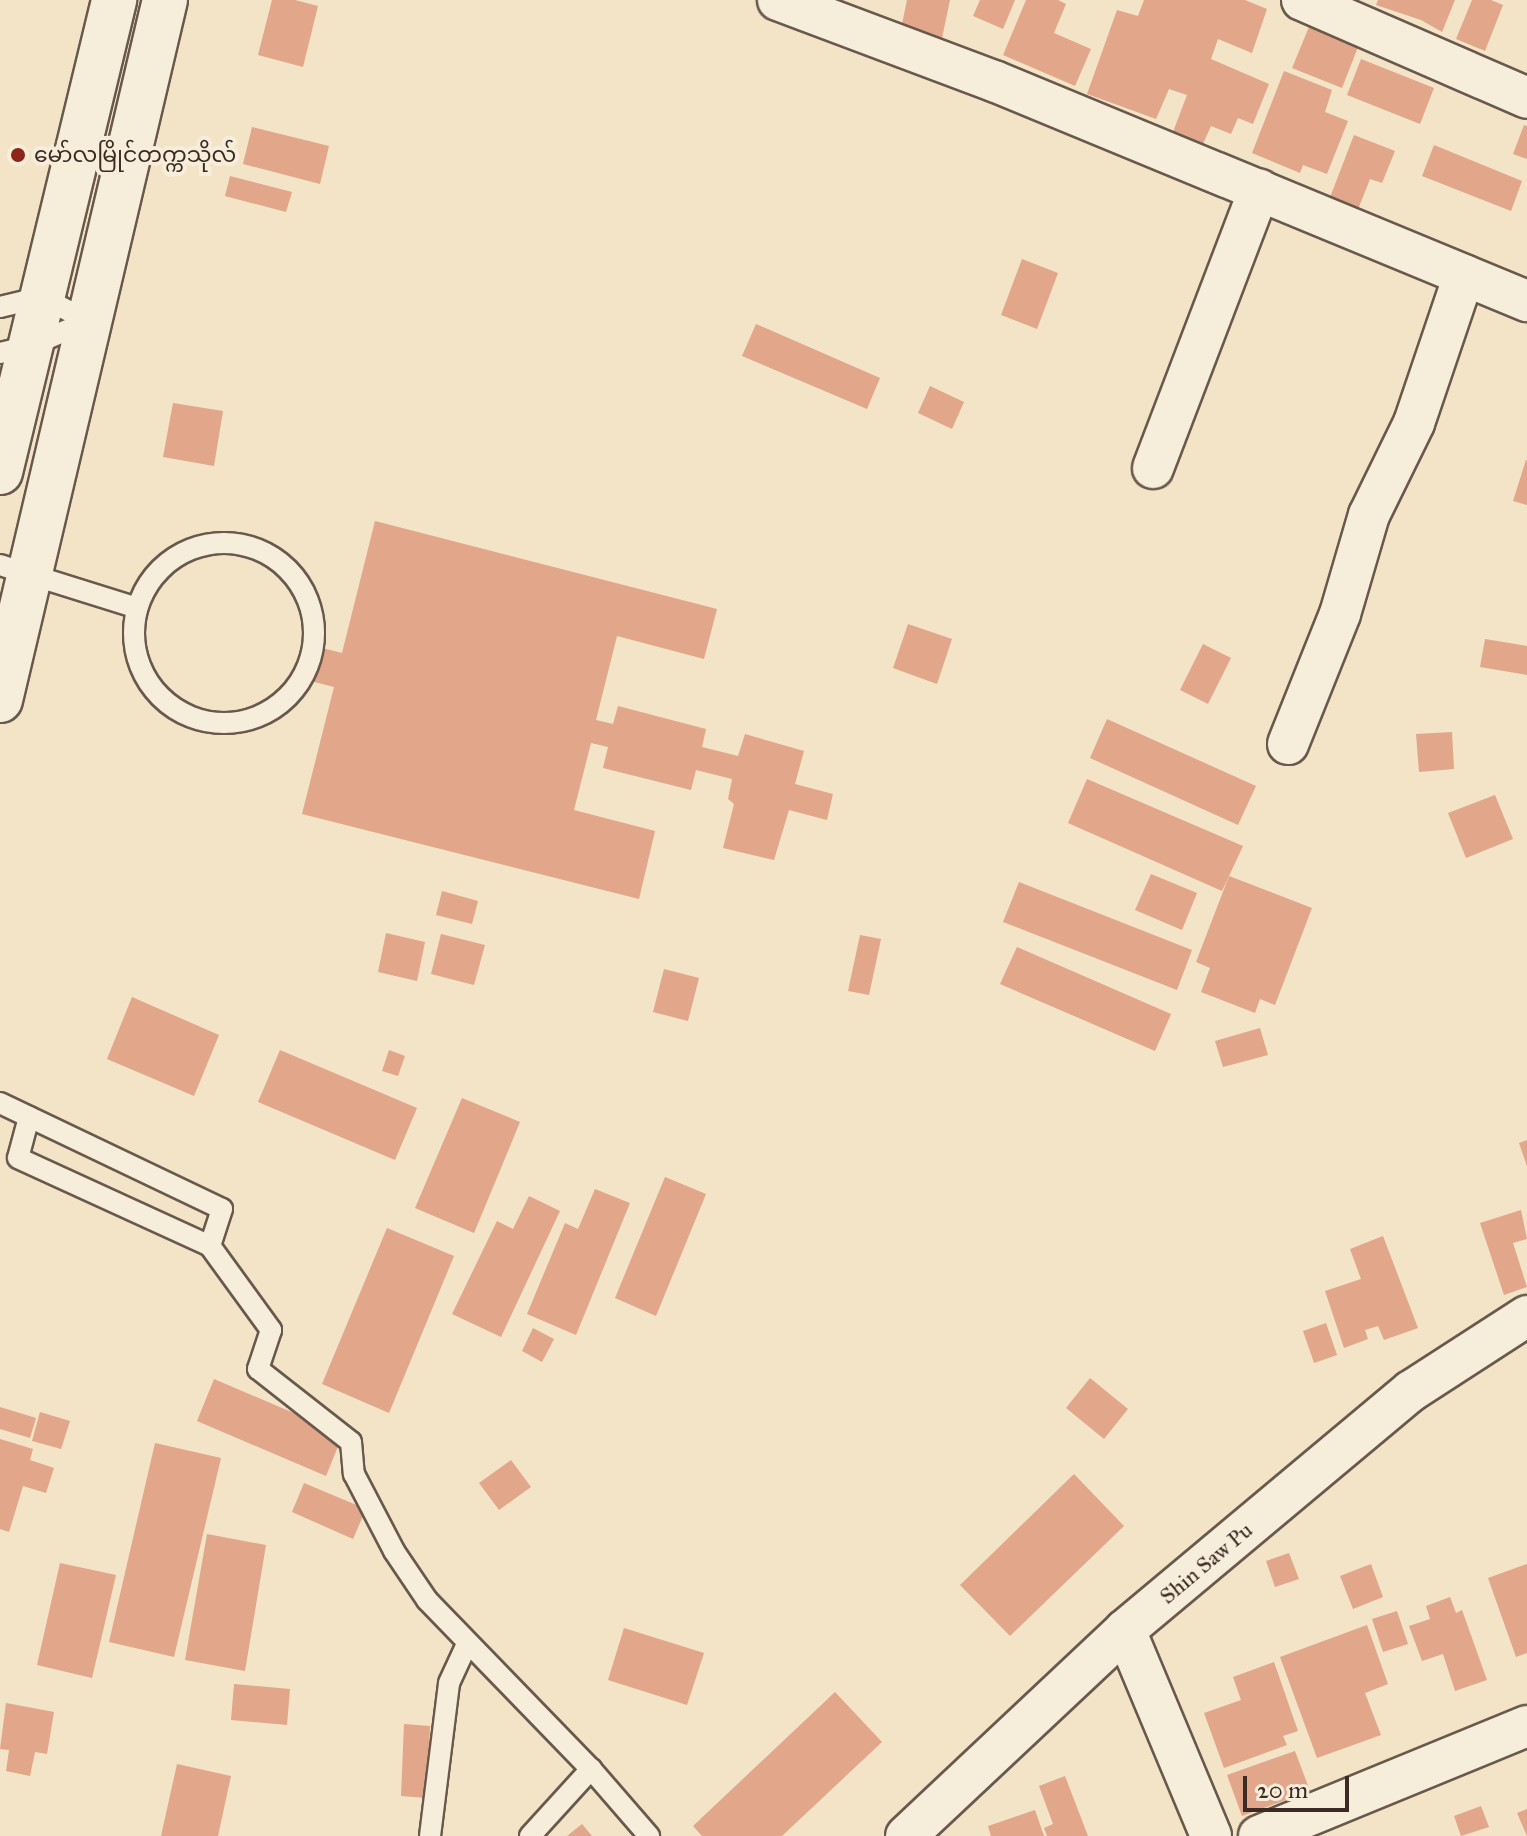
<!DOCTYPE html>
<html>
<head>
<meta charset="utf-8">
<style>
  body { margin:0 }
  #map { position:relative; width:1527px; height:1836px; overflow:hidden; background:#f3e3c7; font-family:"IM FELL Great Primer","Noto Sans Myanmar",serif }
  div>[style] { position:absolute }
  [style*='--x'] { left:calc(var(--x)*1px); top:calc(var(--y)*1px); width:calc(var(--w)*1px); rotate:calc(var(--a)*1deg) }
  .building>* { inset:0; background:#e2a68a }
  .roads { filter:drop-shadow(2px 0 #69594d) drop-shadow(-2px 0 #69594d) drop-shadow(0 2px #69594d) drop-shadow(0 -2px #69594d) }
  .service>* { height:20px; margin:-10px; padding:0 10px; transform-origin:10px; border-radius:10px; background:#f7eddb }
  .service>.ring { margin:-10px; padding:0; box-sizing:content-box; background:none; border:20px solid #f7eddb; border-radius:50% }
  .minor>* { height:40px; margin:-20px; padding:0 20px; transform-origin:20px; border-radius:20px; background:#f7eddb }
  .secondary>* { height:44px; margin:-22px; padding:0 22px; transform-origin:22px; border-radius:22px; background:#f7eddb }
  .dots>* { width:22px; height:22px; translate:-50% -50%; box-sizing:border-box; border:4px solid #f7eddb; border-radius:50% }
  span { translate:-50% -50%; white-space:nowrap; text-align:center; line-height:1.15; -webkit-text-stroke:8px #f7eddb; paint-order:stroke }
  .poi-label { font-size:22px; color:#3b2b24 }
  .left { translate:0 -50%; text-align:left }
  .street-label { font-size:22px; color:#3b2b24 }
  .scale { position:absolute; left:1243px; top:1776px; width:106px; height:36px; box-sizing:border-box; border:4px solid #3b2b24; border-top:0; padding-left:10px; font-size:24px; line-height:28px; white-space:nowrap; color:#3b2b24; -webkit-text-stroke:6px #f7eddb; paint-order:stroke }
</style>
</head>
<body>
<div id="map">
  <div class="building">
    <i style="clip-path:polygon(272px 0,295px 0,318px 6px,303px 67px,258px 55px)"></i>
    <i style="clip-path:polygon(907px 0,950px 0,942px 38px,901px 29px)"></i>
    <i style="clip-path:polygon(980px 0,1015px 0,1003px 29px,973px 16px)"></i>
    <i style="clip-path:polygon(1026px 0,1058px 0,1066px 4px,1054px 33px,1091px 49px,1075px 86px,1003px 55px)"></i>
    <i style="clip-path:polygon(1144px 0,1245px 0,1267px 9px,1252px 53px,1218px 39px,1211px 59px,1269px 84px,1253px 124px,1238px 118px,1231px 134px,1211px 126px,1203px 144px,1173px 132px,1187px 95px,1169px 89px,1156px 119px,1087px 94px,1117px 10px,1138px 16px)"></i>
    <i style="clip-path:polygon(1378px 0,1455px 0,1442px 32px,1421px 20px,1376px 5px)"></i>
    <i style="clip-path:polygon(1472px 0,1491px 0,1503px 5px,1485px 51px,1456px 39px)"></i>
    <i style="clip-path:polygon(1309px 27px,1358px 47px,1342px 88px,1292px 68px)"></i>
    <i style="clip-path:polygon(1361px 59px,1434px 88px,1420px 124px,1347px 95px)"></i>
    <i style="clip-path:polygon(1284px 71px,1332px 90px,1325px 112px,1348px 121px,1327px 174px,1303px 165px,1300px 173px,1252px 153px)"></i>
    <i style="clip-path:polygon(1524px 125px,1527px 126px,1527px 159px,1513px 154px)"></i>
    <i style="clip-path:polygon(252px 127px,329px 146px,320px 184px,243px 164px)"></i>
    <i style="clip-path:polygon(1354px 135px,1395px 151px,1382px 183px,1370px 179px,1355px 217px,1327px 205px)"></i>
    <i style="clip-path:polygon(1434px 145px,1522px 181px,1511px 211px,1422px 176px)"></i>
    <i style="clip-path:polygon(230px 176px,292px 192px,286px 212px,225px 196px)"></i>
    <i style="clip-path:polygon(1022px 259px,1058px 273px,1037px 329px,1001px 315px)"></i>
    <i style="clip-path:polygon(756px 324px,880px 378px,867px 409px,742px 356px)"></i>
    <i style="clip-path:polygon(930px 386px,964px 402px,952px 429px,918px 413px)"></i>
    <i style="clip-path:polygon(173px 403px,223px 411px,214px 466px,163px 457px)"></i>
    <i style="clip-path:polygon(1526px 460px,1527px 460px,1527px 505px,1513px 501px)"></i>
    <i style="clip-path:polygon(375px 521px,717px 609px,704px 659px,617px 636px,596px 720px,613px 724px,618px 706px,706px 729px,702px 747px,738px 756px,745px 734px,804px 751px,795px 784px,833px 794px,827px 820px,789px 810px,774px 860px,723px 848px,734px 804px,728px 799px,732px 779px,696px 770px,691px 790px,603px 768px,608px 747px,591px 743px,574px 810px,655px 831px,639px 899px,302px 814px,334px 687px,299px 678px,307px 644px,342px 653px)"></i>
    <i style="clip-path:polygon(908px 624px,952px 639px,937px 684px,893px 668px)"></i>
    <i style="clip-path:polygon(1485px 639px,1527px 646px,1527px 675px,1480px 667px)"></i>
    <i style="clip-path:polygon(1203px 644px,1231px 658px,1208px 704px,1180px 690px)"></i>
    <i style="clip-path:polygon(1107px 719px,1256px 786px,1238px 825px,1090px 758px)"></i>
    <i style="clip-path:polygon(1452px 732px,1454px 769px,1419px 772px,1416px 734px)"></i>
    <i style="clip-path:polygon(1087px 779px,1243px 846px,1222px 891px,1068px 823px)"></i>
    <i style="clip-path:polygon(1495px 795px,1513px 839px,1466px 858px,1448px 813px)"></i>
    <i style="clip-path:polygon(1151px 874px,1197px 893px,1182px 930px,1135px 910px)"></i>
    <i style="clip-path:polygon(1229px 876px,1312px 908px,1275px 1005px,1260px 999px,1255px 1013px,1201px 992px,1210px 968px,1196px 962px)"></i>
    <i style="clip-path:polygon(1019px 882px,1192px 950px,1177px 990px,1003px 922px)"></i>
    <i style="clip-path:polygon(442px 891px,478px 901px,472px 924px,436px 915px)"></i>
    <i style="clip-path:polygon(386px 933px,425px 942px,417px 981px,378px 972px)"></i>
    <i style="clip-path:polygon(441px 934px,485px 945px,474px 985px,431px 974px)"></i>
    <i style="clip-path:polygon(860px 935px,881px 939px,869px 995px,848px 991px)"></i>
    <i style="clip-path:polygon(1017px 947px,1171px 1014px,1155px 1051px,1000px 984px)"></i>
    <i style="clip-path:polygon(664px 969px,699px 978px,688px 1021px,653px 1012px)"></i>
    <i style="clip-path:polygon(132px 997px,219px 1035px,194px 1096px,107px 1059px)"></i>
    <i style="clip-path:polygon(1260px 1028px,1268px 1055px,1223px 1067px,1215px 1041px)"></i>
    <i style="clip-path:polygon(280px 1050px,417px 1108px,395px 1160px,258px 1102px)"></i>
    <i style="clip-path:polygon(389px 1050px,405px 1056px,398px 1076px,382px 1071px)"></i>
    <i style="clip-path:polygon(462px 1098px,520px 1122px,474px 1233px,415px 1208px)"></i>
    <i style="clip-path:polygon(1527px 1140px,1527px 1166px,1519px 1143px)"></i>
    <i style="clip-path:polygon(665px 1177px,706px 1194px,656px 1316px,615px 1298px)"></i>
    <i style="clip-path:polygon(595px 1189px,630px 1203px,576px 1335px,527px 1314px,565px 1223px,578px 1229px)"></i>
    <i style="clip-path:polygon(529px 1196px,560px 1211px,501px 1337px,452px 1314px,497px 1221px,513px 1229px)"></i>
    <i style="clip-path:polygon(1521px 1210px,1527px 1239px,1513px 1243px,1527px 1287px,1504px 1295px,1480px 1223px)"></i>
    <i style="clip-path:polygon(387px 1228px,454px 1256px,389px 1413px,322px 1384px)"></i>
    <i style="clip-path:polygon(1383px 1236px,1418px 1328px,1384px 1340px,1378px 1326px,1365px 1330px,1368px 1339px,1344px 1348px,1325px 1291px,1361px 1279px,1350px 1249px)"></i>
    <i style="clip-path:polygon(1326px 1323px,1337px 1355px,1314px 1363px,1303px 1331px)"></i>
    <i style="clip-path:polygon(533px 1328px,554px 1339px,542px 1362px,522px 1351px)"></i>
    <i style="clip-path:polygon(1090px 1378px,1128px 1409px,1104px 1439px,1066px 1408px)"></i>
    <i style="clip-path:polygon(214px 1379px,343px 1434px,326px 1476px,197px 1421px)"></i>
    <i style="clip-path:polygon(0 1407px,36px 1418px,30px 1438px,0 1429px)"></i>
    <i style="clip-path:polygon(40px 1412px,70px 1421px,61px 1449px,32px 1441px)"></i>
    <i style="clip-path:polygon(0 1439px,33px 1449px,30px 1460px,54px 1468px,46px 1493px,23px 1486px,9px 1532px,0 1529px)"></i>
    <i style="clip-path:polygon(155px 1443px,221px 1458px,174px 1657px,109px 1642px)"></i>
    <i style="clip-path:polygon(511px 1460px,531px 1487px,499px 1510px,479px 1483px)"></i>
    <i style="clip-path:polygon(1074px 1474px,1124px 1526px,1010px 1636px,960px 1585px)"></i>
    <i style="clip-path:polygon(304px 1483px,366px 1509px,353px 1539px,292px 1512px)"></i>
    <i style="clip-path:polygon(207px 1534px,266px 1545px,245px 1671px,185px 1660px)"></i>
    <i style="clip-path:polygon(1289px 1553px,1299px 1579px,1275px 1587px,1266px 1561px)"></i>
    <i style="clip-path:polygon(60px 1563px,116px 1575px,92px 1678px,37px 1665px)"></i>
    <i style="clip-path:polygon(1371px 1564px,1383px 1597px,1353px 1609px,1340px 1576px)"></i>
    <i style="clip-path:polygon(1527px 1564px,1527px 1653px,1516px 1657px,1488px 1578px)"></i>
    <i style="clip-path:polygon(1450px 1597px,1456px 1613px,1462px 1610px,1487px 1680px,1455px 1691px,1443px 1654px,1422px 1661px,1409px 1626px,1430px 1619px,1426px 1606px)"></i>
    <i style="clip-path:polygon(1397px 1611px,1408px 1644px,1383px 1652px,1372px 1619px)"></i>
    <i style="clip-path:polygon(1367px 1625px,1388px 1684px,1365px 1693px,1381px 1735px,1317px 1758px,1280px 1657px)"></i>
    <i style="clip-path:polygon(624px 1628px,704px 1653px,687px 1705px,608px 1680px)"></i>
    <i style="clip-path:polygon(1274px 1662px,1298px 1731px,1283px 1736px,1287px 1745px,1224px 1768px,1204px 1713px,1241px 1700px,1233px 1677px)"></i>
    <i style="clip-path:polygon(234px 1684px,290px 1689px,287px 1725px,231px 1720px)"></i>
    <i style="clip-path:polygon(835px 1692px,882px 1742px,782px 1836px,702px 1836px,693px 1826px)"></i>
    <i style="clip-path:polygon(6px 1703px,54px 1712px,47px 1754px,35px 1752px,30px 1776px,6px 1771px,9px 1750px,0 1749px)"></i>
    <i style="clip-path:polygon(404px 1724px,430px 1726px,427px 1798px,401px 1796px)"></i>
    <i style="clip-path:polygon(1295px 1751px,1310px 1791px,1242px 1816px,1227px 1775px)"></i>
    <i style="clip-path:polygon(177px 1764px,231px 1776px,218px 1836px,161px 1836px)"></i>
    <i style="clip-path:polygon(1065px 1776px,1088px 1836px,1047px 1836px,1044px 1828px,1053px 1824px,1039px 1786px)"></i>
    <i style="clip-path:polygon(1481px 1806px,1489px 1827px,1461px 1836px,1454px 1816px)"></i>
    <i style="clip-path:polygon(1527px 1809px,1527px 1836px,1517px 1813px)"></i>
    <i style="clip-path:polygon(1035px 1810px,1044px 1836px,991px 1836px,988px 1826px)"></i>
    <i style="clip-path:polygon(582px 1824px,592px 1836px,567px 1836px)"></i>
  </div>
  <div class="roads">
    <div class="service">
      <i style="--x:0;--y:307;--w:43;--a:-13.4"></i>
      <i style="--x:42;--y:297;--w:52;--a:27.6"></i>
      <i style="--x:0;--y:353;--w:31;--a:-13"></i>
      <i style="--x:30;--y:346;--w:63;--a:-23.3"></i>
      <i class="ring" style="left:134px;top:543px;width:160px;height:160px"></i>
      <i style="--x:0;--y:565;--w:144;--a:17.4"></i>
      <i style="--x:0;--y:1103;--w:246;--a:25.5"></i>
      <i style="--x:222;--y:1209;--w:39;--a:108"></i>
      <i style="--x:210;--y:1246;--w:104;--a:54"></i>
      <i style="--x:271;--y:1330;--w:41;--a:108.4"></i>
      <i style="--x:258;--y:1369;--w:118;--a:38.1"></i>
      <i style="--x:351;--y:1442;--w:32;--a:85"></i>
      <i style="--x:354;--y:1474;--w:87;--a:62.5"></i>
      <i style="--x:394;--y:1551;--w:59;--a:56"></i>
      <i style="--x:427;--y:1600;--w:235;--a:45.9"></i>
      <i style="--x:591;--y:1769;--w:89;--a:49.1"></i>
      <i style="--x:29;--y:1117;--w:42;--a:105"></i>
      <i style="--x:18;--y:1158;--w:211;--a:24.6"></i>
      <i style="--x:430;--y:1836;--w:154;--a:-82.9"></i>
      <i style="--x:449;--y:1683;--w:43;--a:-65.2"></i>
      <i style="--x:530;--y:1836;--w:91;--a:-47.7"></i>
    </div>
    <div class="minor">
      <i style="--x:778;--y:0;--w:231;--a:20.6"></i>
      <i style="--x:994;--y:81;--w:577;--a:22.43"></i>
      <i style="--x:1302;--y:0;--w:245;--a:23.5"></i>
      <i style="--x:1153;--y:468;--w:298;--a:-69.1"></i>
      <i style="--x:1288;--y:744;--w:140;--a:-68.2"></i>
      <i style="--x:1340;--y:614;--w:103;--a:-73.7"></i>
      <i style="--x:1369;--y:515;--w:102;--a:-63.9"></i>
      <i style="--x:1414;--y:423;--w:156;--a:-71.3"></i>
      <i style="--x:1125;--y:1630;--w:223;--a:67.3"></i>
      <i style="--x:906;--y:1836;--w:301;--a:-43.2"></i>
      <i style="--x:1125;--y:1630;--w:373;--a:-39.9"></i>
      <i style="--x:1411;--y:1391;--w:138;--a:-32.9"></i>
      <i style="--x:1259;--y:1836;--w:290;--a:-22.3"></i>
    </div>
    <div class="secondary">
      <i style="--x:0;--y:472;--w:486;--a:-76.4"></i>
      <i style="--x:0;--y:700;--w:719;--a:-76.74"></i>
    </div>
  </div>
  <div class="dots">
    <i style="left:18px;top:155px;background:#8f2418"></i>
  </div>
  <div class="poi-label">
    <span class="left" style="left:34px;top:155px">မော်လမြိုင်တက္ကသိုလ်</span>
  </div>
  <div class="street-label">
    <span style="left:1206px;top:1563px;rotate:-40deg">Shin Saw Pu</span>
  </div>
  <div class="scale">20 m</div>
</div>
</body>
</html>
